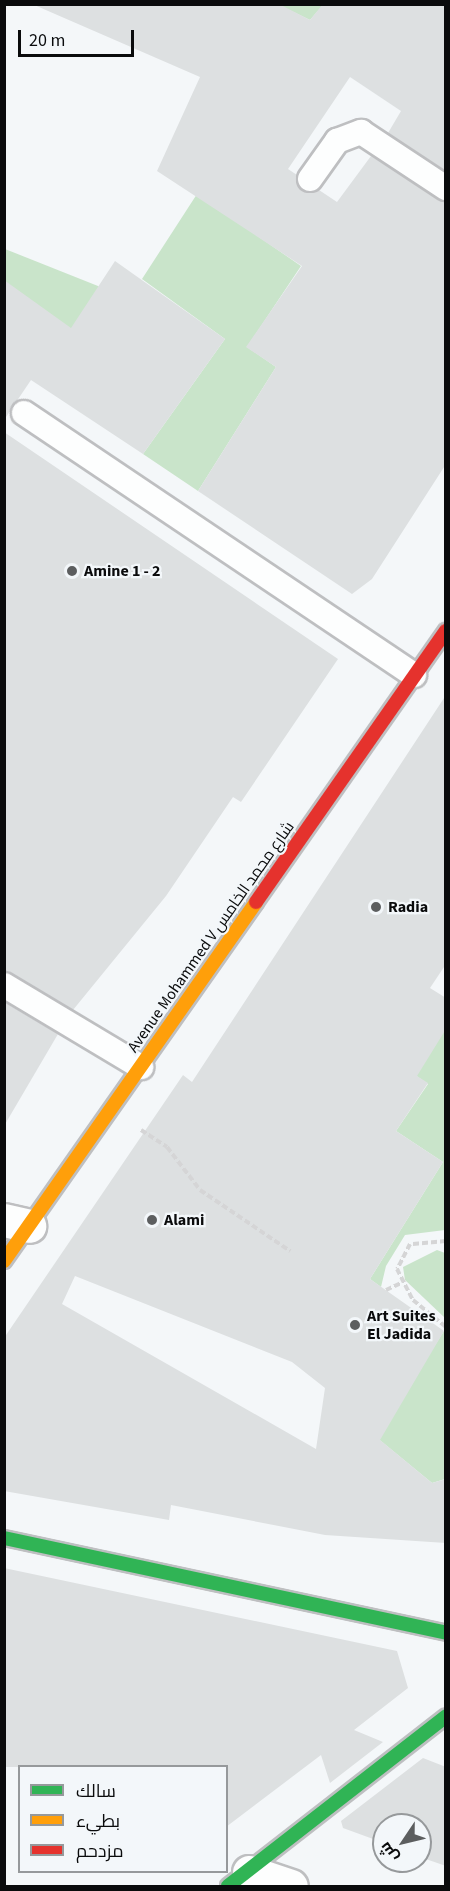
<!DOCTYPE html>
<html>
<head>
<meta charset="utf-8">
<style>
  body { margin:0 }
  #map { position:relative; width:450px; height:1891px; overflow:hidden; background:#f4f7f9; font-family:"Source Sans 3",Cairo,sans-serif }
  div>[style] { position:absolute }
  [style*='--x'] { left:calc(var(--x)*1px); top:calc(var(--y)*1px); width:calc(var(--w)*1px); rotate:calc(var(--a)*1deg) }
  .green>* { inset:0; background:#c9e4ca }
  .building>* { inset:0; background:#dde0e1 }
  .path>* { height:4px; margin-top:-2px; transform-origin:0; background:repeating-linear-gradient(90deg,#d5d5d6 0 6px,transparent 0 9px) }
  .roads { filter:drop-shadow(2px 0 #bebfc1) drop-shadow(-2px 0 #bebfc1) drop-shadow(0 2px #bebfc1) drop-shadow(0 -2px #bebfc1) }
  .lane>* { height:24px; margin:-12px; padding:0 12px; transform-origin:12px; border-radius:12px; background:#fdfefe }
  .street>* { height:33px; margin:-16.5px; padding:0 16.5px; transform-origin:16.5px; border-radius:16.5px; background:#fdfefe }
  .fast>* { height:14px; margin:-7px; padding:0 7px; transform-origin:7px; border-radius:7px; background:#30b455 }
  .slow>* { height:14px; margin:-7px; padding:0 7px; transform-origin:7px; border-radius:7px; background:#ff9f0a }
  .jam>* { height:14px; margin:-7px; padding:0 7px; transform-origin:7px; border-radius:7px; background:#e5322d }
  .dots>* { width:16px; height:16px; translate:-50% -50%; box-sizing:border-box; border:3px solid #f3f7fa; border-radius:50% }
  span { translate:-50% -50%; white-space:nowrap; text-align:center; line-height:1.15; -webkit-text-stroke:4.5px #f3f7fa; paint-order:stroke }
  .poi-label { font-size:16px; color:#0a0b0c; font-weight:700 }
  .left { translate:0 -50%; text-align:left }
  .street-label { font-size:16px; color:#0a0b0c }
  .frame { position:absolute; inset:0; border:6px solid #0a0b0c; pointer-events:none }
  .legend { position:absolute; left:18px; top:1765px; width:210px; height:108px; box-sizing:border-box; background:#f3f7fa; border:2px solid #96999b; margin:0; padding:8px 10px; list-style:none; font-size:18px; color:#0a0b0c }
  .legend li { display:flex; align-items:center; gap:12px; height:30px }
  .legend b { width:30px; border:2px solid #96999b }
  .north { position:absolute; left:372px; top:1813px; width:60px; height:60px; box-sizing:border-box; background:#f3f7fa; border:2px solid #96999b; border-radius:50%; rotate:235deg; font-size:16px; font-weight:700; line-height:24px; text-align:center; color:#0a0b0c }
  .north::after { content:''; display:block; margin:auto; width:21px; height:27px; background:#5c5e5f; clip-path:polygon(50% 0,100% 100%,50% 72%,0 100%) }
  .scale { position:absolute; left:18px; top:30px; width:116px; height:27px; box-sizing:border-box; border:3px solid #0a0b0c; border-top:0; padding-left:8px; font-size:18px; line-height:21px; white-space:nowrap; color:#0a0b0c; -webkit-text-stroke:4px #f3f7fa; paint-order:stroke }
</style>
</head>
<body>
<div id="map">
  <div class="green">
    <i style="clip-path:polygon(279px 5px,323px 5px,310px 20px)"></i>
    <i style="clip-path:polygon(197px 194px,301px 266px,247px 347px,276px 367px,198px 491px,143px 454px,225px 339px,142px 279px)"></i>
    <i style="clip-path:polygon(5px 249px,98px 286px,131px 311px,103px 351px,5px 296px)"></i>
    <i style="clip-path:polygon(445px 1029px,445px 1230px,405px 1235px,386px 1266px,381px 1287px,370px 1279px,443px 1162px,396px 1131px,428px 1084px,415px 1075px)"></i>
    <i style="clip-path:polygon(437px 1250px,445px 1253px,445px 1318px,405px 1280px,403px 1267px)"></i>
    <i style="clip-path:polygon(444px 1331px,445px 1479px,432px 1483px,376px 1437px)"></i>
  </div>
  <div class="building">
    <i style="clip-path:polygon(32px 4px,279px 4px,310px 20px,323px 4px,446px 4px,446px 171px,388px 133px,401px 111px,350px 77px,288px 169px,297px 175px,302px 191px,319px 190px,337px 202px,371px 156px,446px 202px,446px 464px,372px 579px,352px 594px,198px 491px,276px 367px,246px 347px,302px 266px,157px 171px,200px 77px)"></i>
    <i style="clip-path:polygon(115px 261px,225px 339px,143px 454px,31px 380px,4px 420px,4px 280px,71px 328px)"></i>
    <i style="clip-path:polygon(4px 432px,338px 659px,241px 802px,233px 797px,166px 896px,73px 1010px,4px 971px)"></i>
    <i style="clip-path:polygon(evenodd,446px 695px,446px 964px,430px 988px,446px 998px,446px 1029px,417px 1076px,428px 1083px,396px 1131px,443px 1162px,370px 1279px,444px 1331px,380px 1440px,432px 1483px,446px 1479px,446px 1543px,325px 1535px,171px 1505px,169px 1520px,4px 1491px,4px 1338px,183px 1075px,192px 1082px,446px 695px,75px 1276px,292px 1362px,325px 1388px,316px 1449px,62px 1304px,75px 1276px)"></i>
    <i style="clip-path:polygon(4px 1002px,58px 1034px,4px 1126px)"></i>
    <i style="clip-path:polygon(4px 1568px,397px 1651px,408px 1688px,354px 1730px,383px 1742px,330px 1783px,321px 1755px,226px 1827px,226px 1767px,4px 1767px)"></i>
    <i style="clip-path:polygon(423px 1758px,446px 1767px,446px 1866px,420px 1857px,420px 1825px,384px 1825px,384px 1843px,343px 1828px,341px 1821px)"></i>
  </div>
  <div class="path">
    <i style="--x:141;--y:1130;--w:31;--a:33"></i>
    <i style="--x:167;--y:1147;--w:54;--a:52.5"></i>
    <i style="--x:200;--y:1190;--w:109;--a:34.1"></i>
    <i style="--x:446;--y:1241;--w:36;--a:175"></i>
    <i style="--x:410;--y:1244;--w:28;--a:117"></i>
    <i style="--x:397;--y:1269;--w:35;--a:63"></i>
    <i style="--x:413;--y:1300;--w:43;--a:39.3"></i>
    <i style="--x:386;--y:1290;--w:17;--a:-25"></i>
  </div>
  <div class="roads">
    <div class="lane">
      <i style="--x:310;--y:179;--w:47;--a:-54.6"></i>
      <i style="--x:337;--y:141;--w:26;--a:-21"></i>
      <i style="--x:361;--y:132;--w:102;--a:33.4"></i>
      <i style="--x:24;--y:413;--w:470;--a:33.9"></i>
      <i style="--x:4;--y:985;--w:160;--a:30.9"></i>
    </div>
    <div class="street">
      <i style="--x:4;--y:1220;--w:26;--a:13"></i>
      <i style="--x:249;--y:1872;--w:44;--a:18.4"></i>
    </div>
    <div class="fast">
      <i style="--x:4;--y:1538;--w:452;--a:12.1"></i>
      <i style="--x:228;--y:1886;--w:276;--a:-37.9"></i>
    </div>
    <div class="slow">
      <i style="--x:4;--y:1261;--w:439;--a:-54.9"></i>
    </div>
    <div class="jam">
      <i style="--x:256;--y:902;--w:331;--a:-55"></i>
    </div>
  </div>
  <div class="dots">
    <i style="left:72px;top:571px;background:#5c5e5f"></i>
    <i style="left:376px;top:907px;background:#5c5e5f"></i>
    <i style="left:152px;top:1220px;background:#5c5e5f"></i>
    <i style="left:355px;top:1325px;background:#5c5e5f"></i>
  </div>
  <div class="poi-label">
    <span class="left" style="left:84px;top:571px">Amine 1 - 2</span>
    <span class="left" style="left:388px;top:907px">Radia</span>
    <span class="left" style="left:164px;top:1220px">Alami</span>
    <span class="left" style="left:367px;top:1325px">Art Suites<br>El Jadida</span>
  </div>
  <div class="street-label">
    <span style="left:211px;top:937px;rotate:-55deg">Avenue Mohammed V شارع محمد الخامس</span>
  </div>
  <div class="frame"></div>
  <ul class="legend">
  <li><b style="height:8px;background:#30b455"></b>سالك</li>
  <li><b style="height:8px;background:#ff9f0a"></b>بطيء</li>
  <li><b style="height:8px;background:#e5322d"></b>مزدحم</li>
  </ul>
  <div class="north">ش</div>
  <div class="scale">20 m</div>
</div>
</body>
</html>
